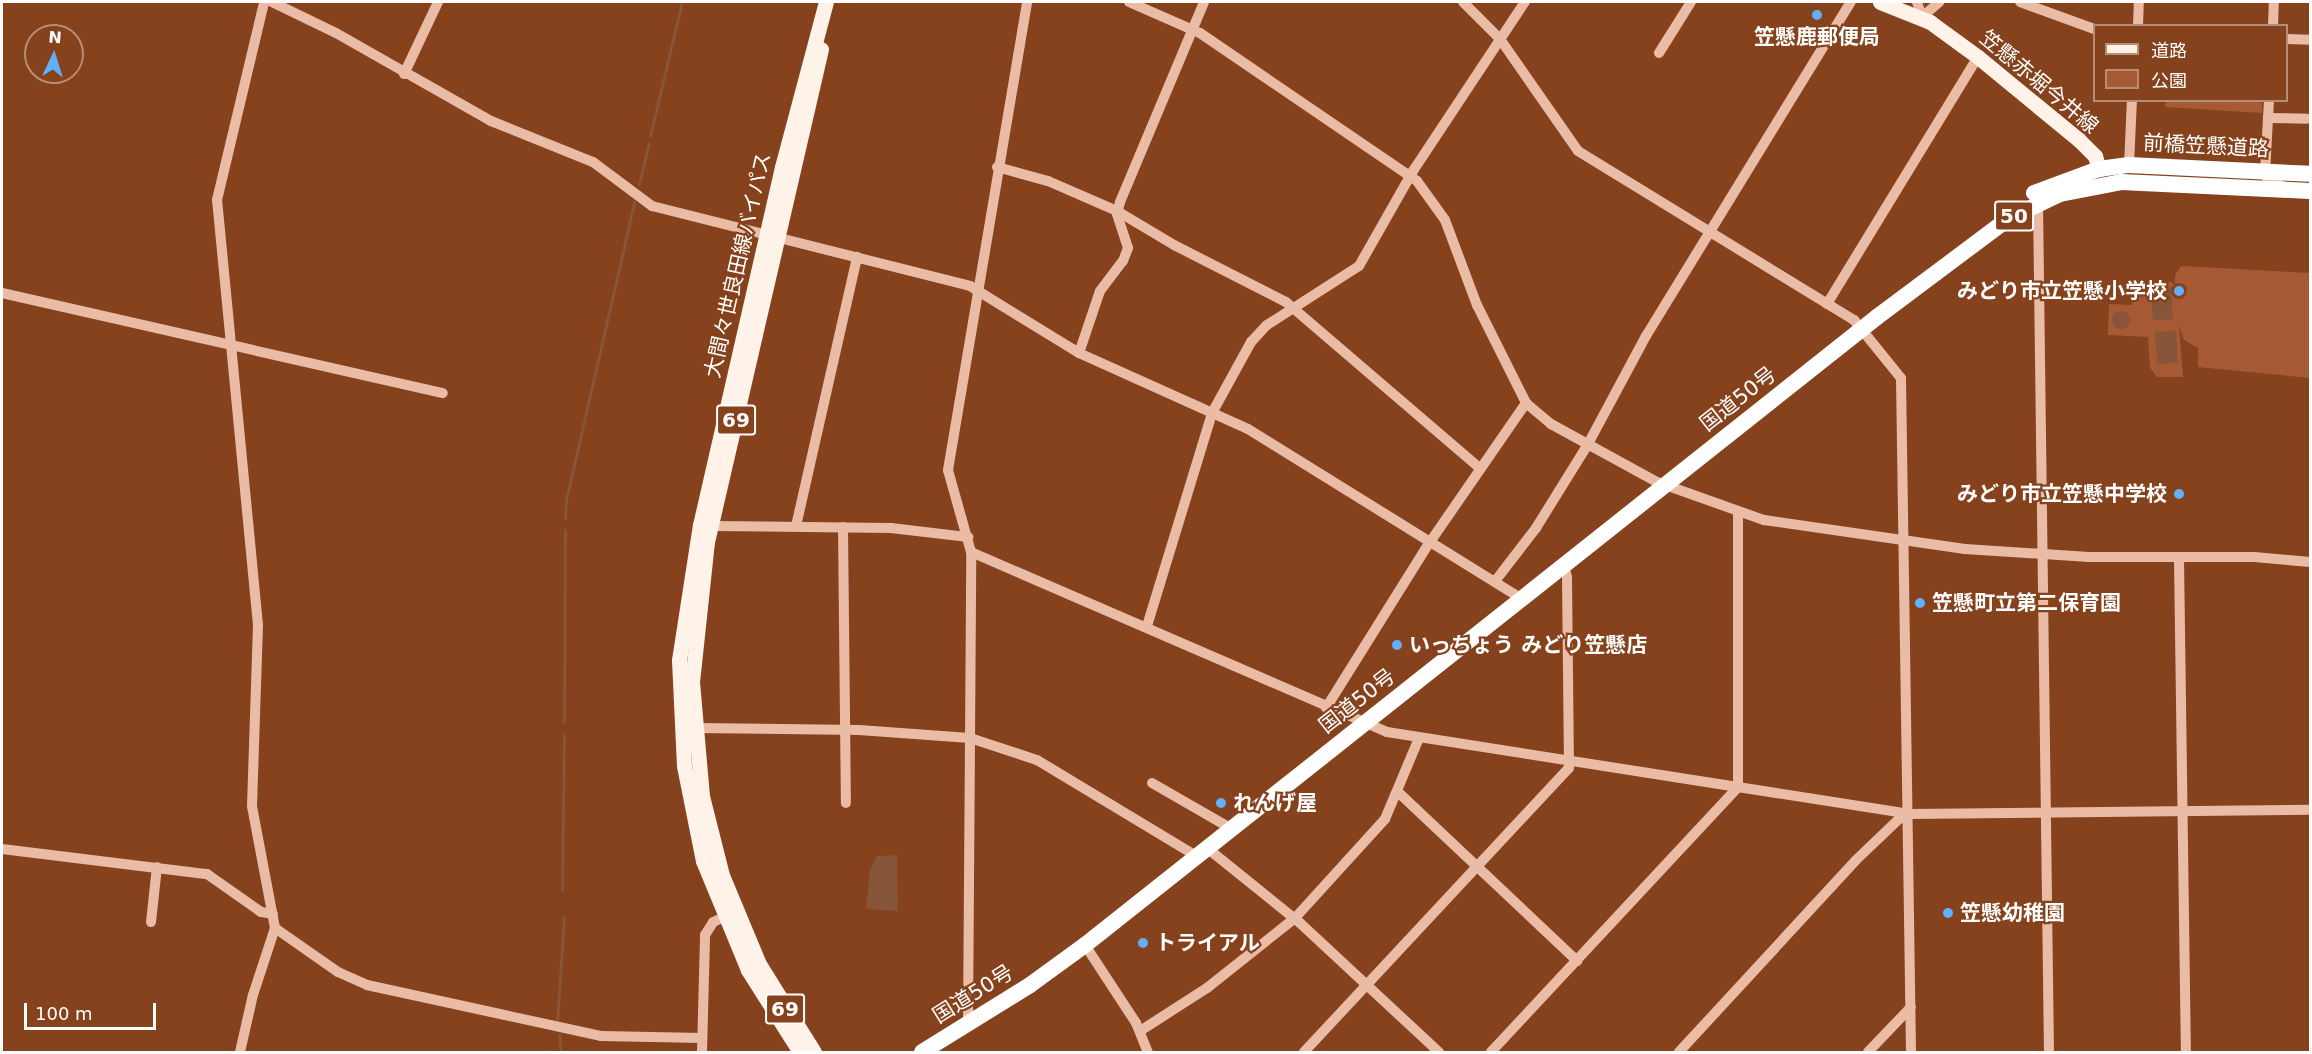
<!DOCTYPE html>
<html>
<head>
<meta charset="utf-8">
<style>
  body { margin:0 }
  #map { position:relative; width:2312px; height:1054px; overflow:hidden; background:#85421d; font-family:"DejaVu Sans","Noto Sans JP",sans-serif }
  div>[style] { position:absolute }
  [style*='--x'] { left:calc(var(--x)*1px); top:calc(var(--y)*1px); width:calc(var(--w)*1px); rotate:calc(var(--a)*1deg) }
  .green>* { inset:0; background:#a55a34 }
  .water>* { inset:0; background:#86553a }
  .round { border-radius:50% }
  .stream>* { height:3px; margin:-1.5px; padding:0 1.5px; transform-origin:1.5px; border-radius:1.5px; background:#86553a }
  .minor>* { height:10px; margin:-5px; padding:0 5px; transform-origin:5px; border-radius:5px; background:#eabca5 }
  .major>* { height:15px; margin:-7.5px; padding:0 7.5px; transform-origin:7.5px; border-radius:7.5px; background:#fef2e9 }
  .highway>* { height:16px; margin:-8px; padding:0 8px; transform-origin:8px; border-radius:8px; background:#fff }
  .dots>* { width:16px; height:16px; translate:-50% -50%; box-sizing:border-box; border:3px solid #85421d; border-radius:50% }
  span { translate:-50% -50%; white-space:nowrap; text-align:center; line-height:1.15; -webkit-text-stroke:4.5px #85421d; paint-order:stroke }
  .shield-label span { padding:2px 4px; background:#85421d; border:2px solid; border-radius:4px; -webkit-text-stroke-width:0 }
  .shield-label { font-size:20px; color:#fff; font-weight:700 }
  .poi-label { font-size:21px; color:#fff; font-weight:700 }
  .right { translate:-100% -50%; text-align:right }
  .left { translate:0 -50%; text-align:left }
  .street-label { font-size:21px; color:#fff }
  .frame { position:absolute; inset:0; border:3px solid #fff; pointer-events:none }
  .legend { position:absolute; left:2093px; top:24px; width:195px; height:78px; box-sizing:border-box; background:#85421d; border:2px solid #b68e77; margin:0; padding:8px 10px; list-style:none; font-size:18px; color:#fff }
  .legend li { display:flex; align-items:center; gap:12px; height:30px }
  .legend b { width:30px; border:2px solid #b68e77 }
  .north { position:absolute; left:24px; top:24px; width:60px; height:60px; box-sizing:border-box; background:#85421d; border:2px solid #b68e77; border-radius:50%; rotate:4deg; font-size:16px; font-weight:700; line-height:24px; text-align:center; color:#fff }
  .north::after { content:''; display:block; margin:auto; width:21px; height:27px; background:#64affa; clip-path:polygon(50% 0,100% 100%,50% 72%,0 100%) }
  .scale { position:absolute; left:24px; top:1003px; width:132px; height:27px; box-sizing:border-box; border:3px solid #fff; border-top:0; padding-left:8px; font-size:18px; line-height:21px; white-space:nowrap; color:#fff; -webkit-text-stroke:4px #85421d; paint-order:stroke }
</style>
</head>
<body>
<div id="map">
  <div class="green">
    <i style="clip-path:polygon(2166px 101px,2262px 101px,2262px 113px,2165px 107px)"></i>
    <i style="clip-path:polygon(2181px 266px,2310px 273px,2310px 378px,2198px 367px,2198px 348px,2184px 340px,2179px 326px,2183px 377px,2157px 377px,2150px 368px,2148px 337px,2108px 335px,2109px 304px,2132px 305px,2131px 292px,2143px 289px,2143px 284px,2171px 282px,2175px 285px,2175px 275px)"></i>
  </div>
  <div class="water">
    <i style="clip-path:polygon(2171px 287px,2173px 319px,2153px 320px,2150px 288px)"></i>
    <i class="round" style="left:2112px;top:311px;width:18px;height:18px"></i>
    <i style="clip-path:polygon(2176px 331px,2178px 363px,2157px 364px,2155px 332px)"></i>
    <i style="clip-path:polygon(897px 855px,898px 911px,866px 909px,870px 870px,877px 856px)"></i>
  </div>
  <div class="stream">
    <i style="--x:650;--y:136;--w:138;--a:-76.6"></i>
    <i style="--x:639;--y:184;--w:42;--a:-76.3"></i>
    <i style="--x:565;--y:518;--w:18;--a:-87"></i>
    <i style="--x:566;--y:500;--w:306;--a:-77.1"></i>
    <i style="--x:564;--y:722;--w:192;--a:-89.7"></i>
    <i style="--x:562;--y:890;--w:156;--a:-89.3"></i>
    <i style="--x:557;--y:1022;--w:105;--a:-86.2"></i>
    <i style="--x:559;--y:1035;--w:17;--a:83"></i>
  </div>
  <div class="minor">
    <i style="--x:272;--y:2;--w:71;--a:25.8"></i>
    <i style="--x:336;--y:33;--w:178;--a:29.6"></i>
    <i style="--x:491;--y:121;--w:110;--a:21.9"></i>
    <i style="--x:593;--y:162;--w:74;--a:36.7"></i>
    <i style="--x:652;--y:206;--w:328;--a:14.1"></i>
    <i style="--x:970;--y:286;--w:128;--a:31.6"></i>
    <i style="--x:1079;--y:353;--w:185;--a:24.2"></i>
    <i style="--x:1248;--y:429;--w:322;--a:31.8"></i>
    <i style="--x:1129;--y:2;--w:77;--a:23.6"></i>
    <i style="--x:1200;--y:33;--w:263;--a:34.3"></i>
    <i style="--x:1417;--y:181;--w:48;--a:54.3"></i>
    <i style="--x:1445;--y:220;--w:91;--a:69.4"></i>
    <i style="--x:1477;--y:305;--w:110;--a:63.4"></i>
    <i style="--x:1526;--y:403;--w:33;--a:40"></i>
    <i style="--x:1551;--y:424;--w:121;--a:28.7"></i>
    <i style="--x:1657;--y:482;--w:114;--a:19.6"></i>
    <i style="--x:1764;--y:520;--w:203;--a:8.2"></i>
    <i style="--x:1965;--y:549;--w:124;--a:3.7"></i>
    <i style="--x:2089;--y:557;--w:165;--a:0"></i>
    <i style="--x:2254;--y:557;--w:56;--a:5.1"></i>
    <i style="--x:1463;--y:2;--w:52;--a:45"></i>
    <i style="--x:1500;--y:39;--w:136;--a:55.1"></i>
    <i style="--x:1578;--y:151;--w:324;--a:31.5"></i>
    <i style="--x:1854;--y:320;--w:75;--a:51"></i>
    <i style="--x:1901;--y:378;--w:674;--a:89.15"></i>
    <i style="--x:1917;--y:2;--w:16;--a:72"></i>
    <i style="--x:2020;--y:2;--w:79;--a:20"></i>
    <i style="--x:1922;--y:17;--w:23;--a:-41"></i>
    <i style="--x:2138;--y:26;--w:24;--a:-88"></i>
    <i style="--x:2273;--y:26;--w:24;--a:-88"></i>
    <i style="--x:2286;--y:39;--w:24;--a:2"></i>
    <i style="--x:1659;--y:53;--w:60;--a:-57.9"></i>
    <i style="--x:404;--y:74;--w:80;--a:-64.7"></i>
    <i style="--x:2269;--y:100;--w:75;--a:93.1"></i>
    <i style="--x:2265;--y:175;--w:12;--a:55"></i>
    <i style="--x:2272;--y:185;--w:9;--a:0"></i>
    <i style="--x:2268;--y:118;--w:39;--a:1"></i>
    <i style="--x:2129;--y:165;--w:65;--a:-87.4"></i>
    <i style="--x:997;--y:167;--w:53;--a:15.4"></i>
    <i style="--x:1048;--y:181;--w:75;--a:23.5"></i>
    <i style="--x:1117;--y:211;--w:66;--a:30.8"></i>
    <i style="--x:1174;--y:245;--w:126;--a:27"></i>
    <i style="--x:1286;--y:302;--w:255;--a:40.6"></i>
    <i style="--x:2038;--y:203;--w:849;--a:89.26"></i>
    <i style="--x:2;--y:293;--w:452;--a:12.8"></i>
    <i style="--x:1827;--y:304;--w:289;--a:-58.6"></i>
    <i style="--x:1079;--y:353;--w:65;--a:-71.3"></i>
    <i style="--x:1100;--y:291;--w:38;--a:-53"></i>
    <i style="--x:1123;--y:261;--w:14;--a:-69"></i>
    <i style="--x:1128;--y:248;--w:36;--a:-108"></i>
    <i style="--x:1117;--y:214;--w:12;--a:-76"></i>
    <i style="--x:1120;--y:202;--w:217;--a:-67.2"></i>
    <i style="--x:711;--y:526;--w:180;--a:0.6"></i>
    <i style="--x:891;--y:528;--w:78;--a:6.7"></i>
    <i style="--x:796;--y:526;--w:276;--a:-77.2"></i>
    <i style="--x:843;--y:527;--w:276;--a:89.4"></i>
    <i style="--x:971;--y:552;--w:453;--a:23.4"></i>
    <i style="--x:1387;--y:732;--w:529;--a:8.91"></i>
    <i style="--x:1910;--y:814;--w:400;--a:-0.6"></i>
    <i style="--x:2179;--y:559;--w:493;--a:89.2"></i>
    <i style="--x:1496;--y:580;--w:66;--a:-52.4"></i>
    <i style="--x:1536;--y:528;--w:99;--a:-58.2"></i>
    <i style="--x:1588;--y:444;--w:123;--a:-61.8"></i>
    <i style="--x:1646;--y:336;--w:392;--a:-58.5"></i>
    <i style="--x:1147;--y:626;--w:223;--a:-73"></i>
    <i style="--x:1212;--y:413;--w:81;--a:-61.2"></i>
    <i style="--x:1251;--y:342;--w:23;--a:-47"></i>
    <i style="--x:1267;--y:325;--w:109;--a:-32.7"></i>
    <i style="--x:1359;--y:266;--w:109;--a:-60.4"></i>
    <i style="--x:1413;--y:171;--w:203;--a:-56.5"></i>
    <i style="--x:1326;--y:708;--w:192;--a:-58"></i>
    <i style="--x:1428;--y:545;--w:173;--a:-55.4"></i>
    <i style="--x:694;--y:728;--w:165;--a:0.7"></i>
    <i style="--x:859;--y:730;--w:111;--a:4.1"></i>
    <i style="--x:970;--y:738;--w:71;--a:18.2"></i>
    <i style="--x:1037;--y:760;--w:186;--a:31.1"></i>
    <i style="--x:1152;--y:783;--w:92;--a:29.9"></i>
    <i style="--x:1399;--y:793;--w:245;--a:43.3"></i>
    <i style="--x:1207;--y:848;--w:119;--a:38.9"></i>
    <i style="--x:1300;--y:923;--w:190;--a:42.9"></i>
    <i style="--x:2;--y:849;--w:207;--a:7"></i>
    <i style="--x:207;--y:874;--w:66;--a:35.1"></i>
    <i style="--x:261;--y:912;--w:12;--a:9"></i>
    <i style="--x:151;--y:922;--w:55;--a:-83.8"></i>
    <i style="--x:275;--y:928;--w:77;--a:34.9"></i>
    <i style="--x:338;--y:972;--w:32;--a:24"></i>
    <i style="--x:367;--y:985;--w:239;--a:12.3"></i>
    <i style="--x:601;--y:1036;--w:101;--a:1.1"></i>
    <i style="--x:1085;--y:945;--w:93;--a:56.8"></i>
    <i style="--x:1136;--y:1023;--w:31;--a:68"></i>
    <i style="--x:968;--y:1025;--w:473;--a:-89.6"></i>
    <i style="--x:971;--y:552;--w:85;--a:-105.7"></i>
    <i style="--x:948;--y:470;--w:475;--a:-80.4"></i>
    <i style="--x:1140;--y:1031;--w:80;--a:-32.7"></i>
    <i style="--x:1207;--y:988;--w:112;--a:-38.5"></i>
    <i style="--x:1295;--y:918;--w:134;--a:-47.7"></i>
    <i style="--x:1385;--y:819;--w:88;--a:-67.2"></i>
    <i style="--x:240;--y:1052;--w:58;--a:-77.2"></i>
    <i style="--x:253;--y:995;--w:71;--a:-71.8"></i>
    <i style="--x:275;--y:928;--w:124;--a:-100.7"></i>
    <i style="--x:252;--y:806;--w:181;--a:-88.1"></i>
    <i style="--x:258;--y:625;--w:427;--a:-95.5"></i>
    <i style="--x:217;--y:200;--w:204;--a:-76.6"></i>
    <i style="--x:702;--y:1052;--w:117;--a:-88.5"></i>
    <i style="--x:705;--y:935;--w:15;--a:-58"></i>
    <i style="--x:713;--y:922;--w:13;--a:-23"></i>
    <i style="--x:1304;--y:1052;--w:388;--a:-47"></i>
    <i style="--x:1569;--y:768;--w:191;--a:-90.6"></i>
    <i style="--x:1567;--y:577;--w:11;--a:-105"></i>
    <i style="--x:1491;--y:1052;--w:362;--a:-47"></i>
    <i style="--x:1738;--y:787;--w:275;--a:-90"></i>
    <i style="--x:1679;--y:1052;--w:260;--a:-47.3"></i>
    <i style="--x:1855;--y:861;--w:61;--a:-43.7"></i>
    <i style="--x:1899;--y:819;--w:11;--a:-27"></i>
    <i style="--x:1868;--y:1052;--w:62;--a:-46.3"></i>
  </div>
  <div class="major">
    <i style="--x:1880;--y:2;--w:54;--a:21.8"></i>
    <i style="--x:1930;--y:22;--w:59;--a:36.1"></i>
    <i style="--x:1978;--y:57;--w:131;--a:39.4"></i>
    <i style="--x:2079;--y:140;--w:23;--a:45"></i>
    <i style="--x:2095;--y:156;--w:14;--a:73"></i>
    <i style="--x:800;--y:1052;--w:97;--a:-122.4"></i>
    <i style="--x:748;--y:970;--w:118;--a:-112.4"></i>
    <i style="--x:703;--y:861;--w:97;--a:-101.3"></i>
    <i style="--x:684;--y:766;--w:106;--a:-92.7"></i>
    <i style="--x:679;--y:660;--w:137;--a:-81.2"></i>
    <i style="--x:700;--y:525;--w:367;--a:-77.1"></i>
    <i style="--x:782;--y:167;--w:171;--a:-75.1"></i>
    <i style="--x:814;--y:1052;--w:104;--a:-122"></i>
    <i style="--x:759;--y:964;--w:96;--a:-112.6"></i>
    <i style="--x:722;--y:875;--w:81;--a:-104.2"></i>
    <i style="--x:702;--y:796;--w:114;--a:-95"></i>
    <i style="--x:692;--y:682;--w:141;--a:-83.9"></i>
    <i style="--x:707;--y:542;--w:506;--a:-76.98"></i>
  </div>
  <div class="highway">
    <i style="--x:2034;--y:193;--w:69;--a:-20.3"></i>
    <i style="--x:2099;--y:169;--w:30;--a:-8"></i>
    <i style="--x:2129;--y:165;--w:181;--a:2.8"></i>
    <i style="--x:922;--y:1052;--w:127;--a:-31.8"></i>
    <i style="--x:1030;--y:985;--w:68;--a:-36"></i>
    <i style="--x:1085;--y:945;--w:1011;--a:-38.41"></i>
    <i style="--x:1877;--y:317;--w:164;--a:-36.8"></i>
    <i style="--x:2008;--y:219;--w:58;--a:-25.7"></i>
    <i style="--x:2060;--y:194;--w:62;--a:-11.1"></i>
    <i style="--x:2121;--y:182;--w:189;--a:2.7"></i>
  </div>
  <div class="dots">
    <i style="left:1817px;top:15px;background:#64affa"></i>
    <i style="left:2179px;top:291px;background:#64affa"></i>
    <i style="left:2179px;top:494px;background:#64affa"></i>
    <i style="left:1920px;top:603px;background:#64affa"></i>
    <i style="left:1397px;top:645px;background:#64affa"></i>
    <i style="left:1221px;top:803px;background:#64affa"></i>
    <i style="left:1948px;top:913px;background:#64affa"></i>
    <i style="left:1143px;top:943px;background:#64affa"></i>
  </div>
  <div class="shield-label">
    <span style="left:2014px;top:216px">50</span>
    <span style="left:736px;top:420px">69</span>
    <span style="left:785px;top:1009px">69</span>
  </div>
  <div class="poi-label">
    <span style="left:1817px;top:37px">笠懸鹿郵便局</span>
    <span class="right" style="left:2167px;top:291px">みどり市立笠懸小学校</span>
    <span class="right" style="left:2167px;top:494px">みどり市立笠懸中学校</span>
    <span class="left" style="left:1932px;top:603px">笠懸町立第二保育園</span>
    <span class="left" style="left:1409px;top:645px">いっちょう みどり笠懸店</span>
    <span class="left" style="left:1233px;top:803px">れんげ屋</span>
    <span class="left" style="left:1960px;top:913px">笠懸幼稚園</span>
    <span class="left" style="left:1155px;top:943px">トライアル</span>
  </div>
  <div class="street-label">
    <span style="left:2039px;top:82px;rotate:40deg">笠懸赤堀今井線</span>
    <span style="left:2206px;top:146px;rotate:3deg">前橋笠懸道路</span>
    <span style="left:738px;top:265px;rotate:-77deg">大間々世良田線バイパス</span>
    <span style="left:1738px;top:399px;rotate:-38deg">国道50号</span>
    <span style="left:1357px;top:701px;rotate:-38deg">国道50号</span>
    <span style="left:973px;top:994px;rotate:-32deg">国道50号</span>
  </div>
  <div class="frame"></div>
  <ul class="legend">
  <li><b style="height:8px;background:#fef2e9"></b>道路</li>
  <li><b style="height:16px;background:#a55a34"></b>公園</li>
  </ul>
  <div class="north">N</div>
  <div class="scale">100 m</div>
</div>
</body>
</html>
